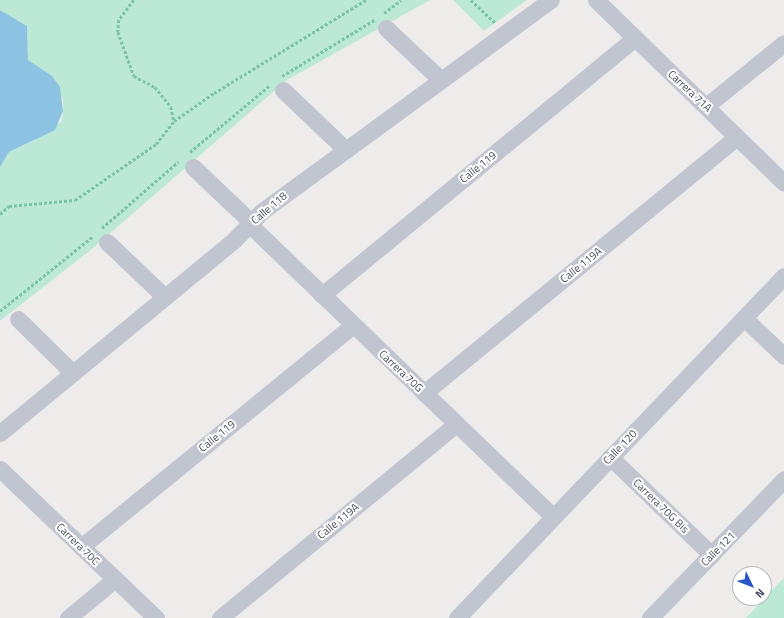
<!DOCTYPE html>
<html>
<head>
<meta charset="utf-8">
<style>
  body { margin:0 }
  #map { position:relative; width:784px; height:618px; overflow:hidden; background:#eeeceb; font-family:"Titillium Web",sans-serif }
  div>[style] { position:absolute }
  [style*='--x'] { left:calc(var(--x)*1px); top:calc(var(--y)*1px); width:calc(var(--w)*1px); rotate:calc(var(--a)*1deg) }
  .green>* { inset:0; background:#bce9d5 }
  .water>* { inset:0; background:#8dc3e2 }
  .path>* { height:2.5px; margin-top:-1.25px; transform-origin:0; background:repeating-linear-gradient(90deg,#78c3aa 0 3px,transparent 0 5px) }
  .minor>* { height:17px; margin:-8.5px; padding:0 8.5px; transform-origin:8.5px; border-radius:8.5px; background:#c0c5d0 }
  span { translate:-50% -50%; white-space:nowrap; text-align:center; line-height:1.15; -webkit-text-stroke:4px #fff; paint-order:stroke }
  .street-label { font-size:11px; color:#464c57 }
  .north { position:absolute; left:732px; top:566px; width:40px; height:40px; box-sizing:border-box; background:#fff; border:1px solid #b5b7bc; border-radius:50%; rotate:133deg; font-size:11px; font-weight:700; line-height:16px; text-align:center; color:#464c57 }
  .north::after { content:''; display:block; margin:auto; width:14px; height:18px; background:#2956ca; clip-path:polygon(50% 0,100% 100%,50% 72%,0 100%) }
</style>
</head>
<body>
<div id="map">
  <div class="green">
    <i style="clip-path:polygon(0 0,430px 0,287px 80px,93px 248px,0 321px,0 167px,9px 152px,35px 140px,62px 121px,63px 111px,63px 99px,42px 70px,28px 60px,27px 26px,0 10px)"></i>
    <i style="clip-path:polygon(453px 0,527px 0,484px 31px)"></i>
    <i style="clip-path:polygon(784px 578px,784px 618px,746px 618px,770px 592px)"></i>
  </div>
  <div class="water">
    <i style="clip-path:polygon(0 10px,27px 26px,28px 60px,52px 76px,60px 87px,63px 111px,55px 130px,9px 152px,0 167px)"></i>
  </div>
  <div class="path">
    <i style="--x:134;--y:0;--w:25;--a:127"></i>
    <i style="--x:119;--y:20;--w:12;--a:95"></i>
    <i style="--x:118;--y:32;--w:47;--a:70"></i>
    <i style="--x:134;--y:76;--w:24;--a:28"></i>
    <i style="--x:155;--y:87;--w:26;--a:51"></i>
    <i style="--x:171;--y:107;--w:14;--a:78"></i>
    <i style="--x:471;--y:0;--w:34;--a:43"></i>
    <i style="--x:384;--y:13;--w:21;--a:-37"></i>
    <i style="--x:282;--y:76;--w:108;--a:-31.3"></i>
    <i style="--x:190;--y:152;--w:103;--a:-39.9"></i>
    <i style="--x:0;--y:214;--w:12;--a:-42"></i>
    <i style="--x:9;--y:206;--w:66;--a:-5.2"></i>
    <i style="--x:75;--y:200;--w:98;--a:-34.7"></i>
    <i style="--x:156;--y:144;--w:29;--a:-52"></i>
    <i style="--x:174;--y:121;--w:49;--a:-35"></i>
    <i style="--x:214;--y:93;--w:178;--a:-31.5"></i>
    <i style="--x:102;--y:228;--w:101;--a:-41"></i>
    <i style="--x:0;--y:311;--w:118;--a:-38.8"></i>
  </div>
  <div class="minor">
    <i style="--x:596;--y:0;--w:262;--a:44.2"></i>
    <i style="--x:386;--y:28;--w:76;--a:43.4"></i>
    <i style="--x:283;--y:90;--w:87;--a:43.6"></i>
    <i style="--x:706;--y:106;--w:100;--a:-38.9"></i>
    <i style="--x:193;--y:167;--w:80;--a:43.5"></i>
    <i style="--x:249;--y:224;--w:422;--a:43.9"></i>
    <i style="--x:107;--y:242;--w:80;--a:43.5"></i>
    <i style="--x:322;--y:295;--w:405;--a:-39.4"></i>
    <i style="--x:744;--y:318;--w:55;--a:43.5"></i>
    <i style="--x:18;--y:319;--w:77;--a:44.5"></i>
    <i style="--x:424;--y:393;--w:404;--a:-39.3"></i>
    <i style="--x:0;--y:433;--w:305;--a:-39.5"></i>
    <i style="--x:235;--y:239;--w:37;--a:-46"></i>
    <i style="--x:261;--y:212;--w:359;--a:-36.2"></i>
    <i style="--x:610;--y:457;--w:141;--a:43.9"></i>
    <i style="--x:0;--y:469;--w:216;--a:43.7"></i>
    <i style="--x:81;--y:547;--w:351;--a:-39.2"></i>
    <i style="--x:68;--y:618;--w:61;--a:-39.7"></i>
    <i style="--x:220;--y:618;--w:306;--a:-39.4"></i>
    <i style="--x:457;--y:618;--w:473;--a:-46.3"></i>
    <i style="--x:650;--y:618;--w:193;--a:-46"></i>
  </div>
  <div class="street-label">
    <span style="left:690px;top:91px;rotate:43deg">Carrera 71A</span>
    <span style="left:478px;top:167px;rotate:-39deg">Calle 119</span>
    <span style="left:269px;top:208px;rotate:-40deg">Calle 118</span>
    <span style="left:581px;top:265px;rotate:-39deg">Calle 119A</span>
    <span style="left:401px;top:371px;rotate:43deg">Carrera 70G</span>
    <span style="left:217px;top:436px;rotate:-39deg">Calle 119</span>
    <span style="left:620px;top:447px;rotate:-46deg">Calle 120</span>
    <span style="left:661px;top:506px;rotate:44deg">Carrera 70G Bis</span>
    <span style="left:338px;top:521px;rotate:-39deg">Calle 119A</span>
    <span style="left:78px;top:544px;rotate:44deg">Carrera 70C</span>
    <span style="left:718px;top:549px;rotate:-45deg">Calle 121</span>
  </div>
  <div class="north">N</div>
</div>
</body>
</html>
